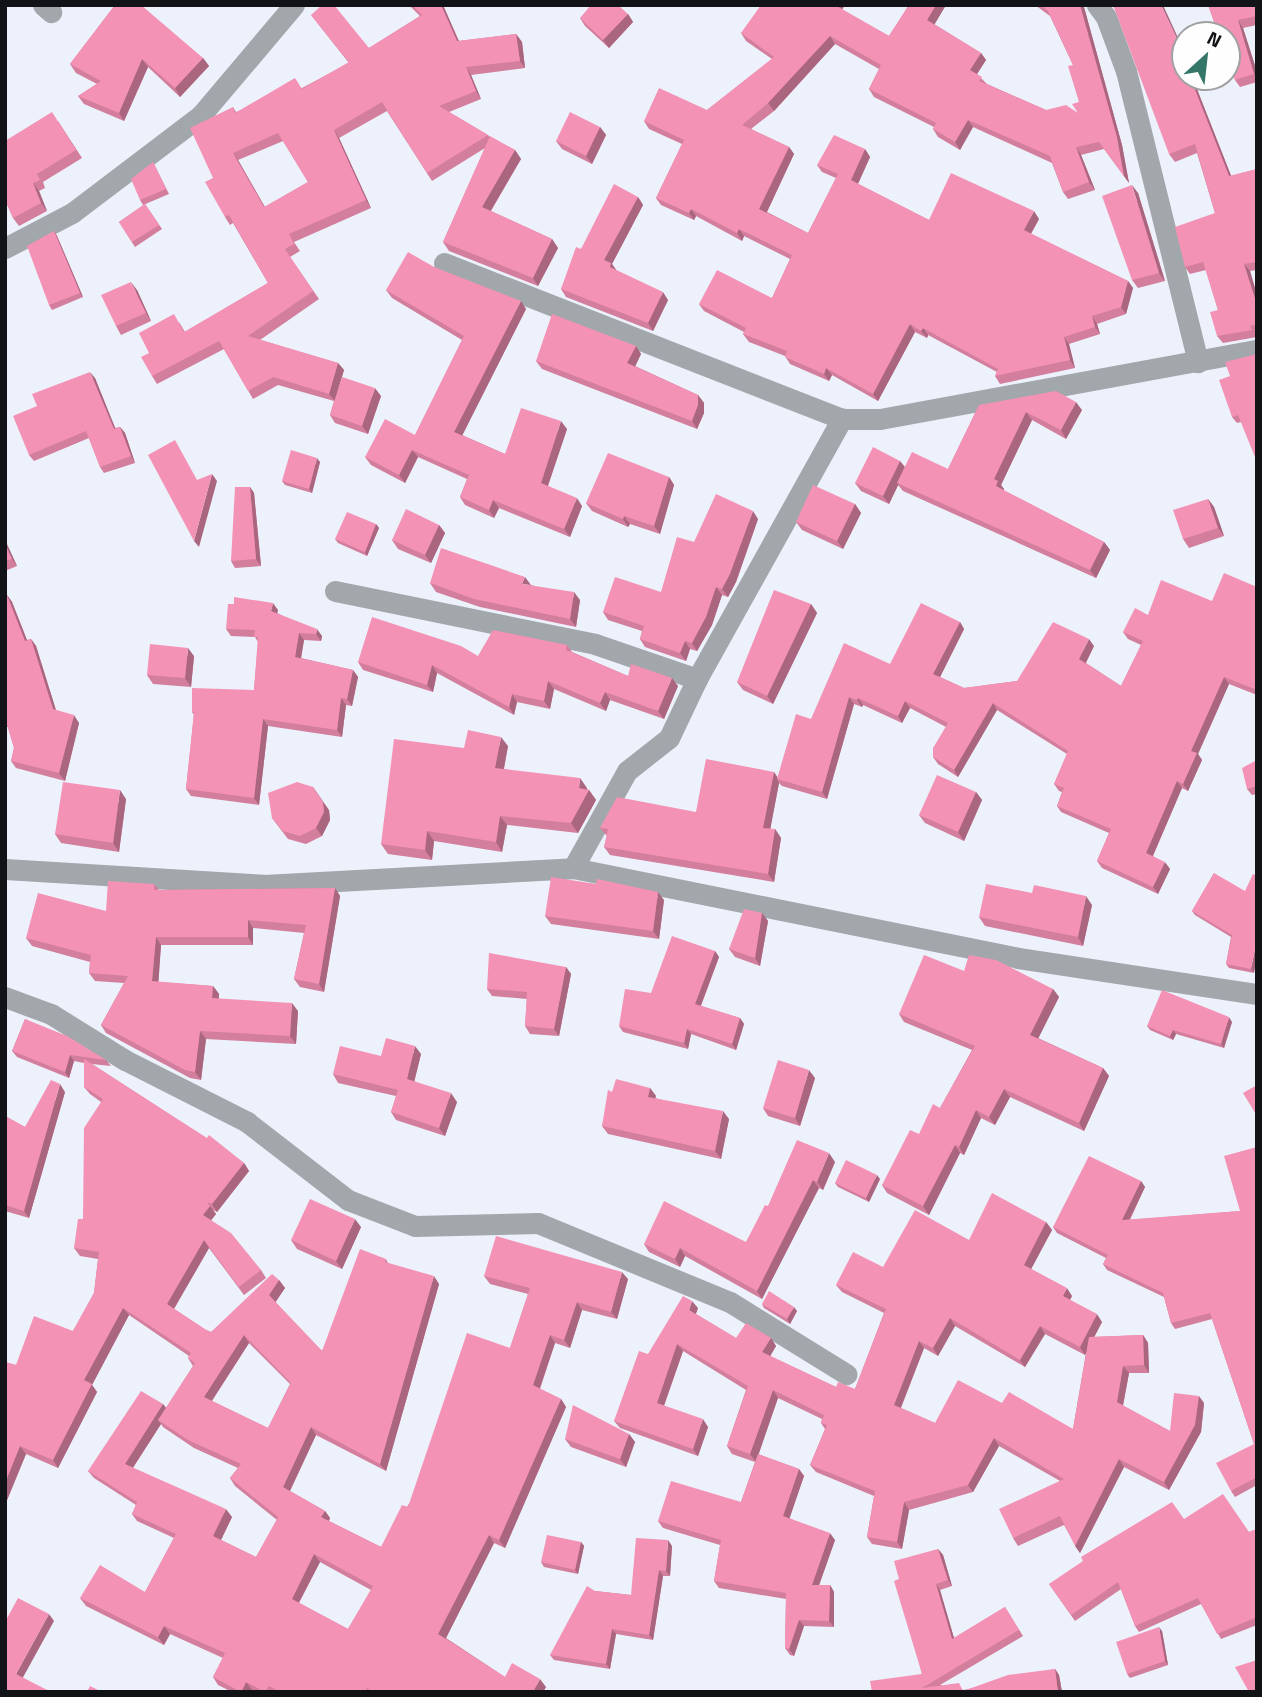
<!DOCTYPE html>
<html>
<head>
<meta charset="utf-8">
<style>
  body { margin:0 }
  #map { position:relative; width:1262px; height:1697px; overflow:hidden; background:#ecf1fc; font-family:"Titillium Web",sans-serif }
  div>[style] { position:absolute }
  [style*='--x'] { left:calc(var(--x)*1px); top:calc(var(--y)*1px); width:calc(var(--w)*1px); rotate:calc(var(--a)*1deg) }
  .minor>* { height:21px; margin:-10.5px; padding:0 10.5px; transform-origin:10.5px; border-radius:10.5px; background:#a2a7ab }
  .wall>* { inset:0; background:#d27e9c }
  .shaded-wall>* { inset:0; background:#ab667f }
  .building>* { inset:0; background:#f492b5 }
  span { translate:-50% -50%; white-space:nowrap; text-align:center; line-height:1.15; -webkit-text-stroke:5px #fefefe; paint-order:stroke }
  .frame { position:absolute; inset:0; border:7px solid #121317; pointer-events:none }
  .north { position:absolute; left:1171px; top:21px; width:70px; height:70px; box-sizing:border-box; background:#fefefe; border:2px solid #a0a0a2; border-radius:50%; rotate:27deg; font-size:19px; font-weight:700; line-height:28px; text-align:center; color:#121317 }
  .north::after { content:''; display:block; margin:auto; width:24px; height:32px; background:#347769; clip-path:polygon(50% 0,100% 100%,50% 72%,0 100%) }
</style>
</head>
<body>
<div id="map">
  <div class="minor">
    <i style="--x:43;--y:5;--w:11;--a:41"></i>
    <i style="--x:1097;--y:5;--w:15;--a:53"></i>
    <i style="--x:1106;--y:17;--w:58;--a:69.7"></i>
    <i style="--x:1126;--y:71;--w:300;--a:76.1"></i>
    <i style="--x:5;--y:248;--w:76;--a:-27.6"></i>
    <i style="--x:72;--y:213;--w:162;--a:-37.2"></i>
    <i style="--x:201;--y:115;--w:144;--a:-49.8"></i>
    <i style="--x:444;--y:263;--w:427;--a:21.4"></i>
    <i style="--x:842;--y:419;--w:38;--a:0"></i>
    <i style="--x:880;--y:419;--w:383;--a:-10.4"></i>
    <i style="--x:335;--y:591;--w:265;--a:11.5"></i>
    <i style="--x:595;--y:644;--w:108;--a:18.9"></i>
    <i style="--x:573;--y:868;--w:111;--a:-60.9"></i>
    <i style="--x:627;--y:771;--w:53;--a:-38.2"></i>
    <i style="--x:669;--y:738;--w:65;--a:-64.6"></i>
    <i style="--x:697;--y:679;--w:298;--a:-60.9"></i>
    <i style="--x:5;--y:869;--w:259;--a:3.5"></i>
    <i style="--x:264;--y:885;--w:309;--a:-3.1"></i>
    <i style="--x:573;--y:868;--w:454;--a:11.4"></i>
    <i style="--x:1018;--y:958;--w:242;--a:8.6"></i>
    <i style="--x:5;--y:997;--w:49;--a:20.3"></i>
    <i style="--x:51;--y:1014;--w:87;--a:31.9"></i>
    <i style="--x:125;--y:1060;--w:137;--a:26.9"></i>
    <i style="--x:247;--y:1122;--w:128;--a:37.7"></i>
    <i style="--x:348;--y:1200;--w:72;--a:21.2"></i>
    <i style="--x:415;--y:1226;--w:123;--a:-1.4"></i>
    <i style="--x:538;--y:1223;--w:208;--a:22.4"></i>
    <i style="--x:730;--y:1302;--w:137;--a:31.8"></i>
  </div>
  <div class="wall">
    <i style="clip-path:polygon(115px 5px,203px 58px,209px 66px,180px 97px,148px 67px,124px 121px,84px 104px,78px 96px,97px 84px,76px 73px,70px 64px)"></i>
    <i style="clip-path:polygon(evenodd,409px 5px,443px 5px,459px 41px,516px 34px,522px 42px,525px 68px,471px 75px,481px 99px,449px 112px,488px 135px,490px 137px,515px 150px,521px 159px,491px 211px,552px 239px,558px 248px,538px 286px,449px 251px,443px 242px,485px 148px,432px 181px,387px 111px,339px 138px,371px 208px,294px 242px,300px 251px,290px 257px,319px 299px,260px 340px,338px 363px,344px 370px,336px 395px,381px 396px,368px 434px,335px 423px,330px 415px,334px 401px,278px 385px,253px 399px,224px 349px,157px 384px,152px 376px,149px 353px,179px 322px,185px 332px,268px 283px,233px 223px,230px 225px,225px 217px,213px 178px,233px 107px,236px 112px,302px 88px,349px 63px,311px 15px,369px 48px,420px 16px,409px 5px,283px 141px,308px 182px,265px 207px,238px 160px,283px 141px)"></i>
    <i style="clip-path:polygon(909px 5px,946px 5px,934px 24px,981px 53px,986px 60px,977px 74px,987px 84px,1046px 110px,1078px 113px,1079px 102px,1073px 65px,1050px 16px,1035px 5px,1085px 5px,1084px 7px,1122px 145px,1129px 183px,1104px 149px,1081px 155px,1095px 190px,1068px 199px,1063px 192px,1052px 163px,973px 127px,960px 150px,938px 137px,933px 129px,934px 127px,874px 97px,869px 89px,879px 69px,835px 44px,774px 111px,751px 129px,789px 147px,794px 154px,767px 212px,808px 233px,836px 178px,822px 172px,817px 165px,865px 149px,870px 157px,858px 184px,929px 220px,1039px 219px,1031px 234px,1128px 281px,1133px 288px,1126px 314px,1097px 324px,1100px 334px,1069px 344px,1075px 368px,1000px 384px,995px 376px,997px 372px,928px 335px,927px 338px,915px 332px,878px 401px,832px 375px,829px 381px,790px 364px,785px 356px,749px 342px,743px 334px,744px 332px,704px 311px,699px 304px,772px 298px,790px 259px,744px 236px,742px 241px,696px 216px,694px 220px,661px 205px,656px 198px,682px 144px,649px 129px,644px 121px,707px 110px,772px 59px,746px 41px,741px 33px,842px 10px,889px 36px)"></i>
    <i style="clip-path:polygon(1208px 5px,1257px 5px,1257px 25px,1243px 28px,1257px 72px,1257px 82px,1240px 87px,1235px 80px)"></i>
    <i style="clip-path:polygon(628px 14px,633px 22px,609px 48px,585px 26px,580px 18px)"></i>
    <i style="clip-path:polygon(1185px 77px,1196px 77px,1197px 78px,1193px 79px,1231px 176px,1257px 169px,1257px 270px,1250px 271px,1257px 295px,1257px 333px,1256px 334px,1257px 337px,1223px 343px,1217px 336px,1218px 310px,1206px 270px,1190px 274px,1185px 267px,1215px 213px,1197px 153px,1175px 162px,1169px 154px)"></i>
    <i style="clip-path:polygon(58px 121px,82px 158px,43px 182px,45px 188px,39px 191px,47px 211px,19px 226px,13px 218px,7px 204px,5px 205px,5px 141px)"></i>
    <i style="clip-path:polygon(600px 127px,606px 135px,592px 164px,562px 149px,556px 141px)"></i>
    <i style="clip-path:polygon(153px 162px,169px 194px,143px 205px,140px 200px)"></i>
    <i style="clip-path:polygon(1138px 193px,1165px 281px,1138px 288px,1132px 280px)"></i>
    <i style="clip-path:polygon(638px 197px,643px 205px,612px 264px,616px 270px,668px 300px,653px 331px,566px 297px,561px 289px,581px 249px)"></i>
    <i style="clip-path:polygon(145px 204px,162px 229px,135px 247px,119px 222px)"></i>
    <i style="clip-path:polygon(54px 231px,57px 236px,83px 297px,52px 310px,49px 305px)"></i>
    <i style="clip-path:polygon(434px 267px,526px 309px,462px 435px,505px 454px,567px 429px,548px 486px,582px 506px,570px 537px,499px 508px,494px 518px,465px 505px,460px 497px,467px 479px,418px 457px,405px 483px,371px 465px,365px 457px,415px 435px,462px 340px,392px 298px,386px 290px)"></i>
    <i style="clip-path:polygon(137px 290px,151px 321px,121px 335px,116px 326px)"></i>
    <i style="clip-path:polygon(636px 346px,641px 354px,635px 366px,698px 395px,704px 403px,704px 413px,697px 429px,542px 369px,536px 361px)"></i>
    <i style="clip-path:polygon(1257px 354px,1241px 422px,1237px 423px,1232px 417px,1230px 376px)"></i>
    <i style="clip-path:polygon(95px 378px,115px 428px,120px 427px,125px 433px,135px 463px,104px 473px,100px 467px,89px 438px,34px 461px,29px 455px,37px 406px)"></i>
    <i style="clip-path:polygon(979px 405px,1082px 410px,1066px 439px,1032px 420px,1001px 485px,1004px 489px,1003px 490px,1104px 542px,1110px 550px,1096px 578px,903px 491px,898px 485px,889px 504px,861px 491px,855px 483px,900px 461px,905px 467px,948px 469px)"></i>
    <i style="clip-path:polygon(320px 462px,312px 493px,285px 485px,282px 481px)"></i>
    <i style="clip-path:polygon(669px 477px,674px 485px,660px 534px,630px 524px,628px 527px,592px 511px,586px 503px)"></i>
    <i style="clip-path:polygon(250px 487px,254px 493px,261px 566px,235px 568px,231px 561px)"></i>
    <i style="clip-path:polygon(1208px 499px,1214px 507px,1224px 536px,1189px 548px,1183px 539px)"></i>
    <i style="clip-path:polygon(855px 504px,861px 513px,843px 549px,802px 530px,796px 522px)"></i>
    <i style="clip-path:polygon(758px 519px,736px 582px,728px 597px,722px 595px,712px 625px,697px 651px,690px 649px,686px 661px,645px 647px,640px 639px,642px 631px,608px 620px,603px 612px,661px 592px,694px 542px)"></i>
    <i style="clip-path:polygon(376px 524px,379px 528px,367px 556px,338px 543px,335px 539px)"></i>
    <i style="clip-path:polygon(439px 525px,445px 533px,431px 563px,398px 549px,392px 540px)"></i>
    <i style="clip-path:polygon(5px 540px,17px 566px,5px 571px)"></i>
    <i style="clip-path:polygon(430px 583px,531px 585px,580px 600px,576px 627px,480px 607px,436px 592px)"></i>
    <i style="clip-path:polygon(1257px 587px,1257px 695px,1229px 684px,1198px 754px,1202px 760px,1188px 791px,1182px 788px,1153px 856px,1170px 869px,1158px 894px,1102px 868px,1097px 861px,1109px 833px,1061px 812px,1057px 806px,1062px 792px,1059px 791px,1054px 784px,1067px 754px,997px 710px,958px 777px,938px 764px,933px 757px,946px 727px,910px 708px,902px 723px,863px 705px,862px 707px,854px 704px,827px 799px,782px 786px,779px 783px,770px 829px,775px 829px,781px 838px,774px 882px,610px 855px,604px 847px,607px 836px,600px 828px,696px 812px,774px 772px,778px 778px,811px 719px,890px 664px,960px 622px,964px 629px,940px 677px,964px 688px,1017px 681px,1094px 646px,1086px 663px,1121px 686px,1141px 645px,1128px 639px,1123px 632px,1148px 615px,1212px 601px)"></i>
    <i style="clip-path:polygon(5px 595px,7px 595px,12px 602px,27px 640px,31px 639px,36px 646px,56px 710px,79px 723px,65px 781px,16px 768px,11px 761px,14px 748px,8px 727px,5px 727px)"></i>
    <i style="clip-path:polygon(811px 604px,817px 613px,773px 704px,743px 690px,737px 682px)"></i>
    <i style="clip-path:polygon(278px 610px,277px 613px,322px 636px,321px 641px,304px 640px,301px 658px,353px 670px,358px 677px,352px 706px,346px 705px,342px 737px,268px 726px,259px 805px,191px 796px,186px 789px,194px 715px,192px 712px,254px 690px,258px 642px,255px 637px,231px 636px,226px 629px)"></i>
    <i style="clip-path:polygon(567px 645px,572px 652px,628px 676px,678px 686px,664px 719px,610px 700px,606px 711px,554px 689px,550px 709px,517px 702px,514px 715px,437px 673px,433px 692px,363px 670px,358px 662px,478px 656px)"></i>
    <i style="clip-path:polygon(194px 656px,191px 687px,153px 684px,147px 675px)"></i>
    <i style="clip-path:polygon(508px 746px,504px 769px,587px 788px,587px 789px,589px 790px,596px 800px,578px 833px,507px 825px,502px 852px,434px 841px,432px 860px,388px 854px,381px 844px,464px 748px)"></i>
    <i style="clip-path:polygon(1257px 760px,1257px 794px,1252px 795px,1247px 789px)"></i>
    <i style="clip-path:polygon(976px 792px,982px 800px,964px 841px,925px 823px,919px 815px)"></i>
    <i style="clip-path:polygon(126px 799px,119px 852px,61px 843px,55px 834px)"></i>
    <i style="clip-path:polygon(329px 810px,330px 820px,322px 836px,306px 844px,288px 839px,272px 818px)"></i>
    <i style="clip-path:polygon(1214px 873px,1254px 973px,1229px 968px,1226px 964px,1231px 937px,1195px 915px,1192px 911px)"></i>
    <i style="clip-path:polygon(154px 884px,159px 890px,335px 888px,340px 896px,324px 992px,300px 987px,294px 979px,304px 933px,253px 928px,253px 945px,161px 945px,158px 982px,213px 986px,219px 994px,219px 999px,298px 1011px,296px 1044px,206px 1039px,201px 1080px,190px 1078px,106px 1033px,101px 1025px,124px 983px,95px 981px,89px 973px,90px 962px,32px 946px,26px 938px,106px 911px)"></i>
    <i style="clip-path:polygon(596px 884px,664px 900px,659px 939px,551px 924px,545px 916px)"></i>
    <i style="clip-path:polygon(1092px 905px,1083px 946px,985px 926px,979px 917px)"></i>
    <i style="clip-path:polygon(762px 913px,768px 921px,760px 966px,735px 957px,729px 949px)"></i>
    <i style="clip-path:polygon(715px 951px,719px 957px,701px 1006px,740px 1018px,744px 1024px,736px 1050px,691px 1034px,688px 1049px,623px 1032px,619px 1026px,651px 993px)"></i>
    <i style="clip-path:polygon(566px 967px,571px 974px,559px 1036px,530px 1034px,525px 1026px,527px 999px,492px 996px,487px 989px)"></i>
    <i style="clip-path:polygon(964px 971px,1053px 989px,1059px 997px,1038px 1038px,1103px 1068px,1109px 1076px,1084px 1131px,1010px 1097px,995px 1125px,981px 1118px,964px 1155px,960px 1153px,929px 1215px,887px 1193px,882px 1185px,940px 1108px,972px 1050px,904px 1022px,899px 1014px)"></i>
    <i style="clip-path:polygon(evenodd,25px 1019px,106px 1060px,111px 1066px,92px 1064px,244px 1163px,249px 1171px,217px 1212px,213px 1210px,216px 1214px,211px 1220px,261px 1270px,266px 1278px,244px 1295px,209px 1248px,174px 1309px,206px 1330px,211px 1332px,279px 1280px,285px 1288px,275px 1302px,322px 1351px,386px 1259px,388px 1263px,439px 1284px,386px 1471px,316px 1435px,290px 1491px,325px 1511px,330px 1518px,329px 1521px,381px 1547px,510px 1348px,528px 1294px,490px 1284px,484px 1276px,628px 1279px,617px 1319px,582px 1310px,570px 1348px,555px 1343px,540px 1389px,561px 1399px,566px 1407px,505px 1548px,494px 1543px,446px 1638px,505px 1677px,546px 1687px,543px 1692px,255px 1692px,252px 1690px,251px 1692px,232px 1692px,218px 1685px,213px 1677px,223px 1658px,170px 1634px,164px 1645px,86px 1606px,80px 1598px,145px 1592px,174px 1538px,137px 1521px,132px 1514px,136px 1505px,94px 1478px,88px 1471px,163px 1404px,166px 1408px,193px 1366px,188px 1358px,189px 1356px,129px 1315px,92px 1385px,97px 1392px,58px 1468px,26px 1454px,5px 1505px,5px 1362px,16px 1365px,73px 1331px,94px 1293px,98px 1259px,80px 1256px,74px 1248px,83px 1219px,101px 1102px,90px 1094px,84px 1087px,84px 1063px,74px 1061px,69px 1078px,17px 1057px,12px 1051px,25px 1019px,249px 1343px,290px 1384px,268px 1428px,212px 1401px,249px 1343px,25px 1019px,161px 1424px,163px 1427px,194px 1448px,238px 1468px,230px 1478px,235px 1486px,277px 1520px,256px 1557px,221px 1540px,232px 1517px,133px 1468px,161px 1424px,25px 1019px,320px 1562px,371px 1590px,348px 1629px,299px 1603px,320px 1562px)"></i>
    <i style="clip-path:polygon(1232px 1022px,1224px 1048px,1176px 1034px,1173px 1040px,1150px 1030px,1147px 1026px)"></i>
    <i style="clip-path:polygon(421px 1054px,414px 1081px,457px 1102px,445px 1136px,396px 1120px,391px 1112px,396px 1096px,338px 1083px,333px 1074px,381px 1056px)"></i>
    <i style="clip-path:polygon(815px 1078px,800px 1126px,768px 1116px,763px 1108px)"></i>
    <i style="clip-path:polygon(650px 1088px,656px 1096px,655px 1098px,729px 1119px,721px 1159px,608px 1134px,602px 1126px,612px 1092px)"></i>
    <i style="clip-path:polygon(65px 1092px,29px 1218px,5px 1211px,5px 1116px,25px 1127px)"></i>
    <i style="clip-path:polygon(1257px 1147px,1257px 1485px,1235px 1497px,1231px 1491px,1254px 1444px,1212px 1319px,1175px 1329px,1171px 1323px,1164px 1297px,1107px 1270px,1103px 1264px,1106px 1258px,1057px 1233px,1053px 1227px,1141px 1181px,1145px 1187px,1130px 1220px,1240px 1211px)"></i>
    <i style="clip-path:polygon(835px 1162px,823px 1190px,819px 1188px,762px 1299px,685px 1256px,680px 1267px,649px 1252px,644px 1244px,746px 1242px,768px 1206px)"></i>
    <i style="clip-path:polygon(880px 1179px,869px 1202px,838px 1187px,835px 1183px)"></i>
    <i style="clip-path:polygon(evenodd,1046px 1222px,1052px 1230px,1031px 1269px,1072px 1296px,1070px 1300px,1102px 1322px,1094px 1337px,1143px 1335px,1148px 1343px,1149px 1373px,1129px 1373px,1123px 1406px,1170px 1431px,1204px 1403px,1201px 1432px,1169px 1490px,1124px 1467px,1080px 1553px,1064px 1525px,1018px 1546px,1013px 1538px,1060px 1481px,999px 1446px,973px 1492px,909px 1510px,902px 1549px,872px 1544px,867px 1537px,874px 1496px,816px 1472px,810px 1465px,825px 1429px,821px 1423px,822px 1419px,778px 1398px,758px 1454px,799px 1469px,804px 1476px,789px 1518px,835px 1540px,819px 1585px,830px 1585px,834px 1592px,834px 1627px,804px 1626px,794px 1656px,790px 1655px,785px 1648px,786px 1599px,719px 1588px,714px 1581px,720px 1545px,663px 1528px,658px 1521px,741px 1502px,755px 1462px,732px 1454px,727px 1446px,746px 1390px,683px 1351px,664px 1406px,708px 1427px,698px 1456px,620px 1428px,614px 1421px,648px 1354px,698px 1308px,696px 1314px,736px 1338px,771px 1338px,776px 1346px,770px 1356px,836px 1387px,855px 1389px,884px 1313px,842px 1292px,836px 1285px,883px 1267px,969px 1240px,1046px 1222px,955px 1326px,1025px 1367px,1045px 1334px,1085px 1355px,1086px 1353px,1073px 1429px,1002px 1403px,935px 1423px,901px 1408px,924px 1348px,938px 1356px,955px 1326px)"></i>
    <i style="clip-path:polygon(361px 1227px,342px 1269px,297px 1249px,291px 1240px)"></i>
    <i style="clip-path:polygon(762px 1304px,797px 1311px,790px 1324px,764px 1308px)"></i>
    <i style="clip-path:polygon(629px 1434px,635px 1442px,626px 1467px,571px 1447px,565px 1439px)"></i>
    <i style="clip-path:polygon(1184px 1519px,1249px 1532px,1257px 1529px,1257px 1625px,1221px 1639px,1201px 1604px,1139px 1632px,1135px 1626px,1121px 1589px,1075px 1621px,1049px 1584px)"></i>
    <i style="clip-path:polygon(581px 1542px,584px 1546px,578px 1574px,544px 1567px,541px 1562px)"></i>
    <i style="clip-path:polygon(672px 1546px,670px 1576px,663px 1576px,653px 1640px,616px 1634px,610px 1669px,554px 1660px,550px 1655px,595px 1591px,631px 1595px)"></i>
    <i style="clip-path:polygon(938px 1549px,943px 1555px,952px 1586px,940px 1590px,954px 1638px,1005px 1607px,1023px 1636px,940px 1685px,964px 1690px,1055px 1669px,1059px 1675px,1062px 1692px,872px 1692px,922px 1674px,899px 1579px)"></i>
    <i style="clip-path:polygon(1162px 1631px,1168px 1665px,1130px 1678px,1127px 1674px)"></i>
  </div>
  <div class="shaded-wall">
    <i style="clip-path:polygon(441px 5px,443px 5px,462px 49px,457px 41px)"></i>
    <i style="clip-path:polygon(835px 5px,845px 5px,840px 13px)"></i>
    <i style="clip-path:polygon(936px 5px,946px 5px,933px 27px,927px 20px)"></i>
    <i style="clip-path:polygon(1080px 5px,1085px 5px,1084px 7px,1122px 145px,1129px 183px,1124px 176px)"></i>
    <i style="clip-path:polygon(1161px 5px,1163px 5px,1185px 53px,1185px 56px)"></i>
    <i style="clip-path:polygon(628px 14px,633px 22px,609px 48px,603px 40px)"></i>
    <i style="clip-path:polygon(1238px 20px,1243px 28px,1257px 72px,1257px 77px,1254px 74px)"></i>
    <i style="clip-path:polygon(516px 34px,522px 42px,525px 68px,520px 61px)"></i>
    <i style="clip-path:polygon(830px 36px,835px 44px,774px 111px,768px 103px)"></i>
    <i style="clip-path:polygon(981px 53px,986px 60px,975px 77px,970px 70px)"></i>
    <i style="clip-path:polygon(203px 58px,209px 66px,180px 97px,175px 88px)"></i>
    <i style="clip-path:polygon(142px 59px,148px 67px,124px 121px,119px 113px)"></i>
    <i style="clip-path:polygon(466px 67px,471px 75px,481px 99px,476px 91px)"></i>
    <i style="clip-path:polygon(1190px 77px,1192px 77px,1193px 79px,1234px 183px,1229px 176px)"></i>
    <i style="clip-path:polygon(968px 120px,973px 127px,960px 150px,955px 142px)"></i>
    <i style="clip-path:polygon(600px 127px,606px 135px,592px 164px,586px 156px)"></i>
    <i style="clip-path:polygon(334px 130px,339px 138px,371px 208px,366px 200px)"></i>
    <i style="clip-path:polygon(789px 147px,794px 154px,765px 216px,759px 209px)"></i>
    <i style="clip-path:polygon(1076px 147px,1081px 155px,1095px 190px,1089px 182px)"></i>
    <i style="clip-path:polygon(865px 149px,870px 157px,856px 188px,851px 180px)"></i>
    <i style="clip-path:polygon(515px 150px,521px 159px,488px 215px,482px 207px)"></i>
    <i style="clip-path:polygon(233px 153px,238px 160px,269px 215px,264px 207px)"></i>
    <i style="clip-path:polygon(33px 183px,39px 191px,47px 211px,41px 203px)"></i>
    <i style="clip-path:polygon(1132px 185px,1138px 193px,1165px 281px,1159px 273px)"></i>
    <i style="clip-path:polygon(638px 197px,643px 205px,612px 264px,617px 271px,615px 275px,604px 260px)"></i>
    <i style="clip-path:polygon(691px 209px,696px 216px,694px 220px,689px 213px)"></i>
    <i style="clip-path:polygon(1034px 211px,1039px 219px,1029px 237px,1024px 230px)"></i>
    <i style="clip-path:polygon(739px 229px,744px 236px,742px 241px,737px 233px)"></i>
    <i style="clip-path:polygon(54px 231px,57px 236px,83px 297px,80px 293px)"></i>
    <i style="clip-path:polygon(552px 239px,558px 248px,538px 286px,533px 278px)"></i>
    <i style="clip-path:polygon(1244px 264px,1250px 271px,1257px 295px,1257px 305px)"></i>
    <i style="clip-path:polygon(1128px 281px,1133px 288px,1126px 314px,1121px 307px)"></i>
    <i style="clip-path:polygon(131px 282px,137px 290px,151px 321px,146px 313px)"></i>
    <i style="clip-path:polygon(663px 292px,668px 300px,653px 331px,648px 323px)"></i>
    <i style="clip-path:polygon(521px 301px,526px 309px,460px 440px,454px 432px)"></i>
    <i style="clip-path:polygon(1092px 316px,1097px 324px,1100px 334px,1095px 327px)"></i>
    <i style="clip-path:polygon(910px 324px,915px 332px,878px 401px,873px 394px)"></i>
    <i style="clip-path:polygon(923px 328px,928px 335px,927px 338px,921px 331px)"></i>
    <i style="clip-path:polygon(1064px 337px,1069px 344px,1075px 368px,1070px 360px)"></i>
    <i style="clip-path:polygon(636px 346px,641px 354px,633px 371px,627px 363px)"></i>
    <i style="clip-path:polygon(338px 363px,344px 370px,335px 401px,329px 394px)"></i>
    <i style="clip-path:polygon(826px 368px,832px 375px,829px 381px,824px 374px)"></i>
    <i style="clip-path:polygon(90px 372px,95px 378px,118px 435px,114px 429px)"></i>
    <i style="clip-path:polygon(375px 388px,381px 396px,368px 434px,362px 426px)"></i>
    <i style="clip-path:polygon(698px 395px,704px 403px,704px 413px,697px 429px,692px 421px)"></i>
    <i style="clip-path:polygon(1076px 402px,1082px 410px,1066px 439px,1061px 430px)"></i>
    <i style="clip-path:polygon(1026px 412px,1032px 420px,1001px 485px,1004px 489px,1001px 495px,996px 486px,994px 479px)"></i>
    <i style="clip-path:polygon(561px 421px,567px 429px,546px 491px,541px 483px)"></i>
    <i style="clip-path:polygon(120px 427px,125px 433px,135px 463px,131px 456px)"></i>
    <i style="clip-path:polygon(412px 450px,418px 457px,405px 483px,399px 475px)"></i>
    <i style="clip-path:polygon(317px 458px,320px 462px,312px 493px,309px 489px)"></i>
    <i style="clip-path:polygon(900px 461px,906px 469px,889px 504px,883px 496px)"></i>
    <i style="clip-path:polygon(212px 474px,217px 481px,199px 547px,194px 541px)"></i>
    <i style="clip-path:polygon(669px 477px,674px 485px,660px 534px,654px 526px)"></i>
    <i style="clip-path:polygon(250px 487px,254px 493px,261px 566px,256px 559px)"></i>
    <i style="clip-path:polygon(577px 498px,582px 506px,570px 537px,564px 529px)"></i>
    <i style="clip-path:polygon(1208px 499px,1214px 507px,1224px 536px,1218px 528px)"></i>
    <i style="clip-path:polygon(493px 500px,499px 508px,494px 518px,489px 510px)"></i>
    <i style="clip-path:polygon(855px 504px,861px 513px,843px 549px,837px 541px)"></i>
    <i style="clip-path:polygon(753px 511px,758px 519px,736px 582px,728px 597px,722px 589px)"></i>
    <i style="clip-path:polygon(624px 516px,630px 524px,628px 527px,623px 519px)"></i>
    <i style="clip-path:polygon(376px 524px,379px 528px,367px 556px,365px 552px)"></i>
    <i style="clip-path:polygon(439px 525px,445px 533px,431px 563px,425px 555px)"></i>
    <i style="clip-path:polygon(5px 540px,17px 566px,12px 559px,5px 544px)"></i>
    <i style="clip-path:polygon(1104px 542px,1110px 550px,1096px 578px,1090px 570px)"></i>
    <i style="clip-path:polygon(525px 577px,531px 585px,522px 584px)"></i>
    <i style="clip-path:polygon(716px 587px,722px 595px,712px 625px,697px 651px,692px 643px)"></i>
    <i style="clip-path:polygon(574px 592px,580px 600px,576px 627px,570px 619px)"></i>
    <i style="clip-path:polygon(7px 595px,12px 602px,30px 648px,25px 641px)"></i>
    <i style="clip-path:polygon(273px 603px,278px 610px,276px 618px,271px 611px)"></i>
    <i style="clip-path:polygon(811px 604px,817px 613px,773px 704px,767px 696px)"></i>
    <i style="clip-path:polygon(960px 622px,964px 629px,938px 681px,933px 674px)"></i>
    <i style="clip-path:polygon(317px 629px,322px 636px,321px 641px,316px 634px)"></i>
    <i style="clip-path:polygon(299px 633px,304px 640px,300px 664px,295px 657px)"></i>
    <i style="clip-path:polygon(31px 639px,36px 646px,58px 717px,53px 709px)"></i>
    <i style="clip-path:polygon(1089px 639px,1094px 646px,1084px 666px,1079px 659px)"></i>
    <i style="clip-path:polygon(685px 641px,690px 649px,686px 661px,680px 653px)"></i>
    <i style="clip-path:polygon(188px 648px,194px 656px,191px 687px,185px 678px)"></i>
    <i style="clip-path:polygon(432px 665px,437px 673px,433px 692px,427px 685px)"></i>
    <i style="clip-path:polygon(353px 670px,358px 677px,352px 706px,347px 699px)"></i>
    <i style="clip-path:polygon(1224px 677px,1229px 684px,1198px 754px,1202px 760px,1188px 791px,1183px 784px,1191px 751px)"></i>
    <i style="clip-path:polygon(672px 678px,678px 686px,664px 719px,658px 711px)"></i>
    <i style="clip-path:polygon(548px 681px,554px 689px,550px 709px,544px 701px)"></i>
    <i style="clip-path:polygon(605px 692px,610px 700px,606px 711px,600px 703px)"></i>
    <i style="clip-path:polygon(512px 694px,517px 702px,514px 715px,509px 707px)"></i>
    <i style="clip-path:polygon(849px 697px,854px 704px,827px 799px,822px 792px)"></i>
    <i style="clip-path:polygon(341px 698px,346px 705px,342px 737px,337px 730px)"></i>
    <i style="clip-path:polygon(858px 698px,863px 705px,862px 707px,857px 700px)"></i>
    <i style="clip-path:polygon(905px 701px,910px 708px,902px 723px,898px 716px)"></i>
    <i style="clip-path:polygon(993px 703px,997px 710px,958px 777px,954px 770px)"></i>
    <i style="clip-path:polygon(74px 715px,79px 723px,65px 781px,59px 773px)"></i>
    <i style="clip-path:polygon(263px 719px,268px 726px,259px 805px,254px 798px)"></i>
    <i style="clip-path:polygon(501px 737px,508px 746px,502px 778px,495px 768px)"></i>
    <i style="clip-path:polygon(774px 772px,779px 780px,777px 779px,779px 783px,769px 836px,763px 828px)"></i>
    <i style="clip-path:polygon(580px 778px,587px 788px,586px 795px,589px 790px,596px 800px,578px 833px,571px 823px,579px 788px)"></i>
    <i style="clip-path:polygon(1177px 781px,1182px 788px,1151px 860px,1146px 853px)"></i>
    <i style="clip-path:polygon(313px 787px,329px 810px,330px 820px,322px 836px,316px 828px)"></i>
    <i style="clip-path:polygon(120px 790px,126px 799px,119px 852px,113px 843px)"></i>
    <i style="clip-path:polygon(976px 792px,982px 800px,964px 841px,958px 832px)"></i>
    <i style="clip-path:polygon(500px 816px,507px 825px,502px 852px,496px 842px)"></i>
    <i style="clip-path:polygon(775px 829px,781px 838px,774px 882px,768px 874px)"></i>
    <i style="clip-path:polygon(427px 831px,434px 841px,432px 860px,425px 850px)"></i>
    <i style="clip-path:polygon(1165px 862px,1170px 869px,1158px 894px,1153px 887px)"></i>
    <i style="clip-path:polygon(335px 888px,340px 896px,324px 992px,319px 984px)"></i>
    <i style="clip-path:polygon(658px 892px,664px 900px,659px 939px,653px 931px)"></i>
    <i style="clip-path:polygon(1086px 896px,1092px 905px,1083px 946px,1078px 937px)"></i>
    <i style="clip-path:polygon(762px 913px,768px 921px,760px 966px,755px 958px)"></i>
    <i style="clip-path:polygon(248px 920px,253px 928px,253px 945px,248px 937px)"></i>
    <i style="clip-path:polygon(156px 937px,161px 945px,158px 989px,152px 981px)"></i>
    <i style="clip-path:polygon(1257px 939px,1257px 958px,1254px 973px,1251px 969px)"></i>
    <i style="clip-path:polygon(715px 951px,719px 957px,699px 1010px,695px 1004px)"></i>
    <i style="clip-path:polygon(566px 967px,571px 974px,559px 1036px,554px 1029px)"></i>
    <i style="clip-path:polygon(213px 986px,219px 994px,218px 1006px,212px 998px)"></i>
    <i style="clip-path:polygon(1053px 989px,1059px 997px,1036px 1043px,1030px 1035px)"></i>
    <i style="clip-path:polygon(292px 1003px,298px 1011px,296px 1044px,290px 1036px)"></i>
    <i style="clip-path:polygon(1229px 1017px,1232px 1022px,1224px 1048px,1221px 1044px)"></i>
    <i style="clip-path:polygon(740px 1018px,744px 1024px,736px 1050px,732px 1044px)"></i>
    <i style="clip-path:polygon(687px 1029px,691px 1034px,688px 1049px,684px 1043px)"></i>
    <i style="clip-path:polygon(1173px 1030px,1176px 1034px,1173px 1040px,1170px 1036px)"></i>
    <i style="clip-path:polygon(200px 1031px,206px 1039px,201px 1080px,195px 1072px)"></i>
    <i style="clip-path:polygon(415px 1046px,421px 1054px,413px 1087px,407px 1079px)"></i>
    <i style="clip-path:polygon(70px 1055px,74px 1061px,69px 1078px,65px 1072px)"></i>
    <i style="clip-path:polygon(1103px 1068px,1109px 1076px,1084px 1131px,1079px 1123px)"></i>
    <i style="clip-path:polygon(809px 1070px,815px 1078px,800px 1126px,795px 1118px)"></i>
    <i style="clip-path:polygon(60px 1084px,65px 1092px,29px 1218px,24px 1211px)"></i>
    <i style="clip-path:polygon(650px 1088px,656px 1096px,653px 1105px,648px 1097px)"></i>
    <i style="clip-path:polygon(1004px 1089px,1010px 1097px,995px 1125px,989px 1117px)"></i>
    <i style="clip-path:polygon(451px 1093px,457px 1102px,445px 1136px,439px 1128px)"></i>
    <i style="clip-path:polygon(976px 1110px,981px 1118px,964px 1155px,959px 1147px)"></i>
    <i style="clip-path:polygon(723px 1111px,729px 1119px,721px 1159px,715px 1151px)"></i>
    <i style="clip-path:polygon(955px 1145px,960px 1153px,929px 1215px,923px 1206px)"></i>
    <i style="clip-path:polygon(829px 1153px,835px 1162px,823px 1190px,817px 1182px)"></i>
    <i style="clip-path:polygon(244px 1163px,249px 1171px,217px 1212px,212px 1204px)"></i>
    <i style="clip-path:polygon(877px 1175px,880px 1179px,869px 1202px,866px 1198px)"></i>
    <i style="clip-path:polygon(813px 1180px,819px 1188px,762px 1299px,757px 1291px)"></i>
    <i style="clip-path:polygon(1141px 1181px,1145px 1187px,1126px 1226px,1122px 1220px)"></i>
    <i style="clip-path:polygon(210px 1206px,216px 1214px,209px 1223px,203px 1215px)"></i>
    <i style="clip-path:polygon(355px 1219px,361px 1227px,342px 1269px,336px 1261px)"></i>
    <i style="clip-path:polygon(1046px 1222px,1052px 1230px,1029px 1273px,1024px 1265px)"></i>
    <i style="clip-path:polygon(204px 1240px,209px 1248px,172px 1312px,167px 1304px)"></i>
    <i style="clip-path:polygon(680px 1248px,685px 1256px,680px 1267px,675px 1259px)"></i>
    <i style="clip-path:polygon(622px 1272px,628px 1279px,617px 1319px,611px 1312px)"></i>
    <i style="clip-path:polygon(434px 1276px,439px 1284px,386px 1471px,380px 1464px)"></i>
    <i style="clip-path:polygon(279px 1280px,285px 1288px,275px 1303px,269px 1295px)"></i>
    <i style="clip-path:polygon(1067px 1288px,1072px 1296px,1068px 1303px,1063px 1296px)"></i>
    <i style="clip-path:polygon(692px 1301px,698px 1308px,694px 1318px,689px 1310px)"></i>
    <i style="clip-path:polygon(577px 1302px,582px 1310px,570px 1348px,564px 1340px)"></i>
    <i style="clip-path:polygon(794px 1307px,797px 1311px,790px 1324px,787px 1319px)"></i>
    <i style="clip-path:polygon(123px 1308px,129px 1315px,92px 1385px,97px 1392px,58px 1468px,53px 1460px,84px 1380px)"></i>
    <i style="clip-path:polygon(1097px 1314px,1102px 1322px,1085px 1355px,1080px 1347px)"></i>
    <i style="clip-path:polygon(950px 1318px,955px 1326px,938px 1356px,933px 1348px)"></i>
    <i style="clip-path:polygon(1040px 1326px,1045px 1334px,1025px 1367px,1020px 1360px)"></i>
    <i style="clip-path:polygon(244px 1335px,249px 1343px,209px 1405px,204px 1397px)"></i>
    <i style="clip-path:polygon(550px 1335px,555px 1343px,538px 1393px,533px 1385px)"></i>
    <i style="clip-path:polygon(1143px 1335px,1148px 1343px,1149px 1373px,1144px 1365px)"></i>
    <i style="clip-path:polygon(771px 1338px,776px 1346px,768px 1360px,762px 1352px)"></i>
    <i style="clip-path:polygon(919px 1341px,924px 1348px,899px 1412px,894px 1405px)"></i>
    <i style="clip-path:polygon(677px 1344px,683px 1351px,662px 1411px,657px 1403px)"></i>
    <i style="clip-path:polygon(1123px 1366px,1129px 1373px,1122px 1410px,1117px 1402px)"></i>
    <i style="clip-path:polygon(773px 1390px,778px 1398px,756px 1462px,750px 1454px)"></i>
    <i style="clip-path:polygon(1199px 1396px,1204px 1403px,1201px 1432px,1169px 1490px,1164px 1482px)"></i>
    <i style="clip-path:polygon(561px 1399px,566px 1407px,505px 1548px,499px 1540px)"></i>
    <i style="clip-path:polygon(163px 1404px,169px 1412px,158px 1420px,161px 1424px,130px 1472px,125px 1464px)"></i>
    <i style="clip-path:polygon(703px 1419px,708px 1427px,698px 1456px,693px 1449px)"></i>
    <i style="clip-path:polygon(311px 1427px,316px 1435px,288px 1495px,283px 1487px)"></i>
    <i style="clip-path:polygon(629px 1434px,635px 1442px,626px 1467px,620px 1459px)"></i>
    <i style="clip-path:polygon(994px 1438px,999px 1446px,973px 1492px,968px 1485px)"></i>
    <i style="clip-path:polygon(20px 1446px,26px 1454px,5px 1505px,5px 1483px)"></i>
    <i style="clip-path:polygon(1119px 1459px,1124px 1467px,1080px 1553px,1075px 1546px)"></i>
    <i style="clip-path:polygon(799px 1469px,804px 1476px,788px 1523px,783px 1516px)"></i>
    <i style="clip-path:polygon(904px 1502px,909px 1510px,902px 1549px,897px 1542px)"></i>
    <i style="clip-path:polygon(226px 1509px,232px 1517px,219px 1544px,213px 1536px)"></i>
    <i style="clip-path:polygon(325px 1511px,330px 1518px,327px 1525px,321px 1517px)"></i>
    <i style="clip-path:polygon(830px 1533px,835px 1540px,817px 1591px,812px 1585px)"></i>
    <i style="clip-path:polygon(489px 1535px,494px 1543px,444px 1642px,438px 1634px)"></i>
    <i style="clip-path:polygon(668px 1540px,672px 1546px,670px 1576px,666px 1571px)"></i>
    <i style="clip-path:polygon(581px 1542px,584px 1546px,578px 1574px,575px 1570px)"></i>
    <i style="clip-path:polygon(938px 1549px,943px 1555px,952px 1586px,948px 1580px)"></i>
    <i style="clip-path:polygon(314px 1554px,320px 1562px,297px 1606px,292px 1599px)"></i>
    <i style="clip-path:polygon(659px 1570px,663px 1576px,653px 1640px,649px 1635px)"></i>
    <i style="clip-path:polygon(936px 1584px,940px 1590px,956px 1645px,952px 1639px)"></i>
    <i style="clip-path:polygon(830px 1585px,834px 1592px,834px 1627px,829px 1621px)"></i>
    <i style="clip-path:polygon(49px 1614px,54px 1621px,21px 1681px,16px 1674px)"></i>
    <i style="clip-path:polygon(799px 1620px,804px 1626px,794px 1656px,789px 1649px)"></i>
    <i style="clip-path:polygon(164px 1626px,170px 1634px,164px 1645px,158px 1637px)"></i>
    <i style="clip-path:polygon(1159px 1627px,1162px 1631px,1168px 1665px,1165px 1661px)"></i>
    <i style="clip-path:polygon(612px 1629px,616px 1634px,610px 1669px,606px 1664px)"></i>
    <i style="clip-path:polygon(1055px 1669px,1059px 1675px,1062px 1692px,1058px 1692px)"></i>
    <i style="clip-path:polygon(540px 1679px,546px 1687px,543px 1692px,533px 1692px)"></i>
    <i style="clip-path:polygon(246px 1682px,252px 1690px,251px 1692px,242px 1692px)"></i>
  </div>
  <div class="building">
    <i style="clip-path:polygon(115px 5px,141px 5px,203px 58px,175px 88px,142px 59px,119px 113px,78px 96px,101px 81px,70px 64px)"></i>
    <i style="clip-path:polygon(evenodd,322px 5px,334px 5px,369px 48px,422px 15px,412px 5px,441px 5px,457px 41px,516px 34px,520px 61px,466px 67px,476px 91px,439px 106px,488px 135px,427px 173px,382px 102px,334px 130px,366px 200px,289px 234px,294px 244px,285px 249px,313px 291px,248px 336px,338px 363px,329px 394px,273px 377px,248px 391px,219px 341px,152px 376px,141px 357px,149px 353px,139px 333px,174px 314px,184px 332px,268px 283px,229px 215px,225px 217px,205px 182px,213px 178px,190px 128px,233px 107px,235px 113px,295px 78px,302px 89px,349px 62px,311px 15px,322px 5px,278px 133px,308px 182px,264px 207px,233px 153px,278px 133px)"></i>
    <i style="clip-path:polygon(591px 5px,618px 5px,628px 14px,603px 40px,580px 18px)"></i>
    <i style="clip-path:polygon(761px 5px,835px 5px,889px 36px,909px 5px,936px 5px,927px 20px,981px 53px,970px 70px,982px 77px,979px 81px,1046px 110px,1066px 105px,1078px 113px,1072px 104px,1079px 102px,1068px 66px,1073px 65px,1048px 11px,1040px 5px,1080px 5px,1117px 137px,1124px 176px,1099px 142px,1076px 147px,1089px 182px,1063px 192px,1050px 156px,968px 120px,955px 142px,933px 129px,936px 123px,869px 89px,881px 65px,830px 36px,768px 103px,742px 125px,789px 147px,759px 209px,808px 233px,838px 174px,817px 165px,834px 135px,865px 149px,851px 180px,929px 220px,951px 173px,1034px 211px,1024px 230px,1128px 281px,1121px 307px,1092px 316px,1095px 327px,1064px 337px,1070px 360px,995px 376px,998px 369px,923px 328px,921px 331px,910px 324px,873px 394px,826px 368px,824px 374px,785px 357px,787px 351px,743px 334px,746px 328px,699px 304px,717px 270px,772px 298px,792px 255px,739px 229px,737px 233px,691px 209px,689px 213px,656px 198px,684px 140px,644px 121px,659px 88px,707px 110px,774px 57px,741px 33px)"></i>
    <i style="clip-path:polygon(1113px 5px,1161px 5px,1185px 56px,1185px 77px,1190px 77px,1229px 176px,1257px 169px,1257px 262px,1244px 264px,1257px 305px,1257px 324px,1250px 326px,1252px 330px,1217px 336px,1210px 312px,1218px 310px,1203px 262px,1185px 267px,1175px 227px,1215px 213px,1195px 144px,1169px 154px)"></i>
    <i style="clip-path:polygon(1208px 5px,1257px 5px,1257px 16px,1238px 20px,1254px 74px,1235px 80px,1227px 58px,1227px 35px,1219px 35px)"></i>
    <i style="clip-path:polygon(52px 112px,76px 150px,37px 174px,40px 180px,33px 183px,41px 203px,13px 218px,5px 200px,5px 141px)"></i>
    <i style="clip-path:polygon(570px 112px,600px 127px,586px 156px,556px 141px)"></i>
    <i style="clip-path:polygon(490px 136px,515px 150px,482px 207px,552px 239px,533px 278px,443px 242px)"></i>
    <i style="clip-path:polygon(153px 162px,166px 189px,140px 200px,131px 179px)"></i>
    <i style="clip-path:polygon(614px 184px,638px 197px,604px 260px,611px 263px,610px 267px,663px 292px,648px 323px,561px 289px,576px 247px,581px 249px)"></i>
    <i style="clip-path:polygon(1132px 185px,1159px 273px,1132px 280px,1102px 196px)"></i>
    <i style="clip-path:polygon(145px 204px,159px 225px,132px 242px,119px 222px)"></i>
    <i style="clip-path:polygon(54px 231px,80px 293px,49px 305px,27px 246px)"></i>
    <i style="clip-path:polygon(408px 252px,434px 267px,521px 301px,454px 432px,505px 454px,521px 408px,561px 421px,541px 483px,577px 498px,564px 529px,493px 500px,489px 510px,460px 497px,469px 475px,412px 450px,399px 475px,365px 457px,385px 419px,415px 435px,464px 336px,386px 290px)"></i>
    <i style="clip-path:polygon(131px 282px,146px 313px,116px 326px,101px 295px)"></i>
    <i style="clip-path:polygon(552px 314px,636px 346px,627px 363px,698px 395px,698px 405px,692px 421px,536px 361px)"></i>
    <i style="clip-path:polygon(1257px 354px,1257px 462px,1238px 415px,1232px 417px,1219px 380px,1230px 376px,1225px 362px)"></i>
    <i style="clip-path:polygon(90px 372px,114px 429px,120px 427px,131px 456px,100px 467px,86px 431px,29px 455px,13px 416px,37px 406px,32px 394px)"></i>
    <i style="clip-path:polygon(342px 377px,375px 388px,362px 426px,330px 415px)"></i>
    <i style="clip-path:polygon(1056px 391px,1076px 402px,1061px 430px,1026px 412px,994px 479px,998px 481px,996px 486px,1104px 542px,1090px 570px,897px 483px,912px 452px,948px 469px,979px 405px)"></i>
    <i style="clip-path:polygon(175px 440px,197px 480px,212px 474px,194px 541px,148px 455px)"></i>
    <i style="clip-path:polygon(873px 447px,900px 461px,883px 496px,855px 483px)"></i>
    <i style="clip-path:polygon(291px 450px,317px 458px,309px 489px,282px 481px)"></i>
    <i style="clip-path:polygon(608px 453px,669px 477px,654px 526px,624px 516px,623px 519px,586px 503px)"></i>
    <i style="clip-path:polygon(813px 485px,855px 504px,837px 541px,796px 522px)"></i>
    <i style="clip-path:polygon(235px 487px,250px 487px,256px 559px,231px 561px)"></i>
    <i style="clip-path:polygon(716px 494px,753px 511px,730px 574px,722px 589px,716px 587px,706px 617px,692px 643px,685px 641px,680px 653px,640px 639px,644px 626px,603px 612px,615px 577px,661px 592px,677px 537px,694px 542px)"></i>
    <i style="clip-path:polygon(1208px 499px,1218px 528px,1183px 539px,1173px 510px)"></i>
    <i style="clip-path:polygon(406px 509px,439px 525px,425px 555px,392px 540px)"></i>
    <i style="clip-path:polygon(347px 512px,376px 524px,365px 552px,335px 539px)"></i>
    <i style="clip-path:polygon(5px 544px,12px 559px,5px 561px)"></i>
    <i style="clip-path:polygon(441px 548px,525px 577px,522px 584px,574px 592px,570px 619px,474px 599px,430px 583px)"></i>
    <i style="clip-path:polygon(1224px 573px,1257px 587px,1257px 690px,1224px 677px,1191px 751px,1197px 753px,1183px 784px,1177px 781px,1146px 853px,1165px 862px,1153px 887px,1097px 861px,1111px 829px,1057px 806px,1064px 788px,1054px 784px,1068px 751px,993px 703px,954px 770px,933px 757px,933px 748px,948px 723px,905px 701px,898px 716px,858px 698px,857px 700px,849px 697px,822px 792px,777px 779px,796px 714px,811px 719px,844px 643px,890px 664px,921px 603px,960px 622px,933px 674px,964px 688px,1017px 681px,1053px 622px,1089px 639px,1079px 659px,1121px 686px,1143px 641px,1123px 632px,1135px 608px,1148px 615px,1161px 580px,1212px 601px)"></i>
    <i style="clip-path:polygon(774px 590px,811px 604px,767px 696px,737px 682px)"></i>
    <i style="clip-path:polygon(5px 595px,7px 595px,25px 641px,31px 639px,53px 709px,74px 715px,59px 773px,11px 761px,14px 748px,5px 718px)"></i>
    <i style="clip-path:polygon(234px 597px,273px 603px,271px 611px,317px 629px,316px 634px,299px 633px,295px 657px,353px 670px,347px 699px,341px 698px,337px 730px,263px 719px,254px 798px,186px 789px,194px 712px,192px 712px,192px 688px,254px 690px,258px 637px,254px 637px,255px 630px,226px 629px,228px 604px,234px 604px)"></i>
    <i style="clip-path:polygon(372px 617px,461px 646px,478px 656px,493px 630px,567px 645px,566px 650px,628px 676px,631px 664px,672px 678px,658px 711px,605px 692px,600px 703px,548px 681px,544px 701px,512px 694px,509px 707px,432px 665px,427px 685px,358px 662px)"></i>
    <i style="clip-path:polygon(150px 644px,188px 648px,185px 678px,147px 675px)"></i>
    <i style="clip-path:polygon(468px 730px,501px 737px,495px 768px,580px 778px,579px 788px,589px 790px,571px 823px,500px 816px,496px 842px,427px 831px,425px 850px,381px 844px,394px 739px,464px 748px)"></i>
    <i style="clip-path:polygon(706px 759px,774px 772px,763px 828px,775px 829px,768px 874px,604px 847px,608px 829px,600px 828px,617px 797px,696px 812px)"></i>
    <i style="clip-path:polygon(1257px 760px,1257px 786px,1247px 789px,1242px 768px)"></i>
    <i style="clip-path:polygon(937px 775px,976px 792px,958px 832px,919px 815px)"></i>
    <i style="clip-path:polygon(63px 782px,120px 790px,113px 843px,55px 834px)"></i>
    <i style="clip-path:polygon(297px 782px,313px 787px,323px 802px,324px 812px,316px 828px,300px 836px,283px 831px,272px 818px,268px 793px)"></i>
    <i style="clip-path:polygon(1214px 873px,1245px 891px,1253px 874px,1257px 876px,1257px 939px,1251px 969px,1226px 964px,1232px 935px,1192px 911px)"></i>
    <i style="clip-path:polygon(551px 877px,596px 884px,597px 879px,658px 892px,653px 931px,545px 916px)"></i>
    <i style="clip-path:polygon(108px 881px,154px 884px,154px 890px,335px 888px,319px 984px,294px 979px,306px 925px,248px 920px,248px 937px,156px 937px,152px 981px,213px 986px,212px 998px,292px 1003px,290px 1036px,200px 1031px,195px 1072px,185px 1070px,101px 1025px,128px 976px,89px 973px,91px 955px,26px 938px,38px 893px,106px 911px)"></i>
    <i style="clip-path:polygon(986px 884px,1032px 893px,1034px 885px,1086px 896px,1078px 937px,979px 917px)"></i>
    <i style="clip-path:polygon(744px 909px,762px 913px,755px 958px,729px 949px)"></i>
    <i style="clip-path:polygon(672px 936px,715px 951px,695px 1004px,740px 1018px,732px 1044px,687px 1029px,684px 1043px,619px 1026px,625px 989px,651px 993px)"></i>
    <i style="clip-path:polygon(489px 953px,566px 967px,554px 1029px,525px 1026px,527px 992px,487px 989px)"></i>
    <i style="clip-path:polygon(924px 955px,964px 971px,969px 955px,996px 960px,1053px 989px,1030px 1035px,1103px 1068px,1079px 1123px,1004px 1089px,989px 1117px,976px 1110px,959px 1147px,955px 1145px,923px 1206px,882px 1185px,910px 1130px,919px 1134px,933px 1104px,940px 1108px,975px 1046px,899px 1014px)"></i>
    <i style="clip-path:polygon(1162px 990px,1229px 1017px,1221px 1044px,1173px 1030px,1170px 1036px,1147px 1026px)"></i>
    <i style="clip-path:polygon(25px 1019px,67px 1036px,106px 1060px,70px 1055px,65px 1072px,12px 1051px)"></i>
    <i style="clip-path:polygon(386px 1038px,415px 1046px,407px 1079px,451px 1093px,439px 1128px,391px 1112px,398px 1090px,333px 1074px,340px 1046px,381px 1056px)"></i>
    <i style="clip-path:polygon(evenodd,84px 1059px,207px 1138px,209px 1135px,244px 1163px,212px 1204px,207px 1202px,210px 1206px,203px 1215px,231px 1233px,261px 1270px,239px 1287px,204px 1240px,167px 1304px,206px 1330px,211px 1332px,272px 1274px,279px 1280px,269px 1295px,322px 1351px,360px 1249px,386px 1259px,385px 1262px,434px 1276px,380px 1464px,311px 1427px,283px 1487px,325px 1511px,321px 1517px,381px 1547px,402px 1505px,408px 1507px,467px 1333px,510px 1348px,530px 1288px,484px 1276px,496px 1236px,622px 1272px,611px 1312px,577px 1302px,564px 1340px,550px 1335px,533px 1385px,561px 1399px,499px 1540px,489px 1535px,438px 1634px,505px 1677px,512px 1663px,540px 1679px,533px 1692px,373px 1692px,367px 1688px,365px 1692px,280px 1692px,269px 1686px,265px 1692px,246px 1682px,241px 1692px,213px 1677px,225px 1653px,164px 1626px,158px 1637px,80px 1598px,100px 1565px,145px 1592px,176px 1534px,132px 1514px,137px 1502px,88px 1471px,141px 1391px,163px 1404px,125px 1464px,226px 1509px,213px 1536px,256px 1557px,278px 1517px,230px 1478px,241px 1464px,188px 1440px,158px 1420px,195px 1363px,188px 1358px,191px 1353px,123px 1308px,84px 1380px,92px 1384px,53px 1460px,20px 1446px,5px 1483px,5px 1362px,16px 1365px,34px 1316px,73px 1331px,94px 1293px,99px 1252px,74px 1248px,78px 1219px,83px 1219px,84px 1128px,103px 1099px,84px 1087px,84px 1059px,244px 1335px,291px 1383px,268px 1428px,204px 1397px,244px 1335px,84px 1059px,314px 1554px,373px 1586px,348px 1629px,292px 1599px,314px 1554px)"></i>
    <i style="clip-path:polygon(778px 1060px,809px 1070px,795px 1118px,763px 1108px)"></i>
    <i style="clip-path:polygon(616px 1079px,650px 1088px,648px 1097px,723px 1111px,715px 1151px,602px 1126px,608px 1090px,612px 1092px)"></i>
    <i style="clip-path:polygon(51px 1080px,60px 1084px,24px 1211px,5px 1205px,5px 1116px,25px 1127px)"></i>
    <i style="clip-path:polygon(1257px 1085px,1257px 1116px,1243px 1093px)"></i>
    <i style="clip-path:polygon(797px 1140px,829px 1153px,817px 1182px,813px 1180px,757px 1291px,680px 1248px,675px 1259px,644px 1244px,664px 1201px,746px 1242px,765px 1205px,768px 1206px)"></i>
    <i style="clip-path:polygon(1257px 1147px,1257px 1477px,1231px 1491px,1216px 1463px,1254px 1444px,1210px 1313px,1171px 1323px,1163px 1293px,1103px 1264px,1108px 1255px,1053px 1227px,1089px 1156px,1141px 1181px,1122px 1220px,1240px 1211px,1224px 1156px)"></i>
    <i style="clip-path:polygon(846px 1160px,877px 1175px,866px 1198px,835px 1183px)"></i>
    <i style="clip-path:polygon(992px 1193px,1046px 1222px,1024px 1265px,1067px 1288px,1063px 1296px,1097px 1314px,1080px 1347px,1040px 1326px,1020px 1360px,950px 1318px,933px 1348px,919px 1341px,894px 1405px,935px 1423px,958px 1380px,1002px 1403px,1009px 1392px,1073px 1429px,1089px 1337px,1143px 1335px,1144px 1365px,1123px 1366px,1117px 1402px,1170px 1431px,1174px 1393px,1199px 1396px,1195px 1425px,1164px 1482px,1119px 1459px,1075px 1546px,1060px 1516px,1013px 1538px,999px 1509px,1064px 1479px,994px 1438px,968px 1485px,904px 1502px,897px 1542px,867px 1537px,875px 1491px,810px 1465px,827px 1425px,821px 1423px,824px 1415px,773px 1390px,750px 1454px,727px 1446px,748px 1386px,677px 1344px,657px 1403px,703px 1419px,693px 1449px,614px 1421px,639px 1351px,648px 1354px,683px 1296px,692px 1301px,689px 1310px,736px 1338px,746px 1323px,771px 1338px,762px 1352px,836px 1387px,838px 1382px,855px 1389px,886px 1309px,836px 1285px,853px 1252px,883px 1267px,915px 1210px,969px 1240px)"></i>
    <i style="clip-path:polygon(310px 1199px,355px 1219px,336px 1261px,291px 1240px)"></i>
    <i style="clip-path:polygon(769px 1291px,794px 1307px,787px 1319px,762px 1304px)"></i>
    <i style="clip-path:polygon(573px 1405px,629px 1434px,620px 1459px,565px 1439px)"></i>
    <i style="clip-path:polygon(758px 1454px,799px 1469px,783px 1516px,830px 1533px,812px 1585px,830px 1585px,829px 1621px,799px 1620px,789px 1649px,785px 1648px,786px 1593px,714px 1581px,721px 1540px,658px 1521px,671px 1481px,741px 1502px)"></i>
    <i style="clip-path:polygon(1223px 1494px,1249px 1532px,1257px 1529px,1257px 1617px,1217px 1634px,1198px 1598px,1135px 1626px,1118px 1582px,1071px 1615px,1049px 1584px,1083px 1561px,1081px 1557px,1172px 1502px,1184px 1519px)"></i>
    <i style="clip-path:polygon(547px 1535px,581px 1542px,575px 1570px,541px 1562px)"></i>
    <i style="clip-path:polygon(636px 1538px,668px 1540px,666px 1571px,659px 1570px,649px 1635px,612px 1629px,606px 1664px,550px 1655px,587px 1586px,595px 1591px,631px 1595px)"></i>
    <i style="clip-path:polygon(938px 1549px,948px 1580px,936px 1584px,952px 1639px,1005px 1607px,1019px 1630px,922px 1688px,959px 1683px,963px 1691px,1008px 1675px,1055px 1669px,1058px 1692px,872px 1692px,870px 1681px,922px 1674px,894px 1581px,899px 1579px,894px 1561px)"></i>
    <i style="clip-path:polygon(18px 1598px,49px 1614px,16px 1674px,51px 1692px,5px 1692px,5px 1622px)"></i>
    <i style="clip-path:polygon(1159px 1627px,1165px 1661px,1127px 1674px,1116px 1642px)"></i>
    <i style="clip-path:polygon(1257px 1660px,1257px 1692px,1249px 1692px,1235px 1667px)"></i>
    <i style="clip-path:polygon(90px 1686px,102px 1692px,87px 1692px)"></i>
  </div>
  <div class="frame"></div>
  <div class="north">N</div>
</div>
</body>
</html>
